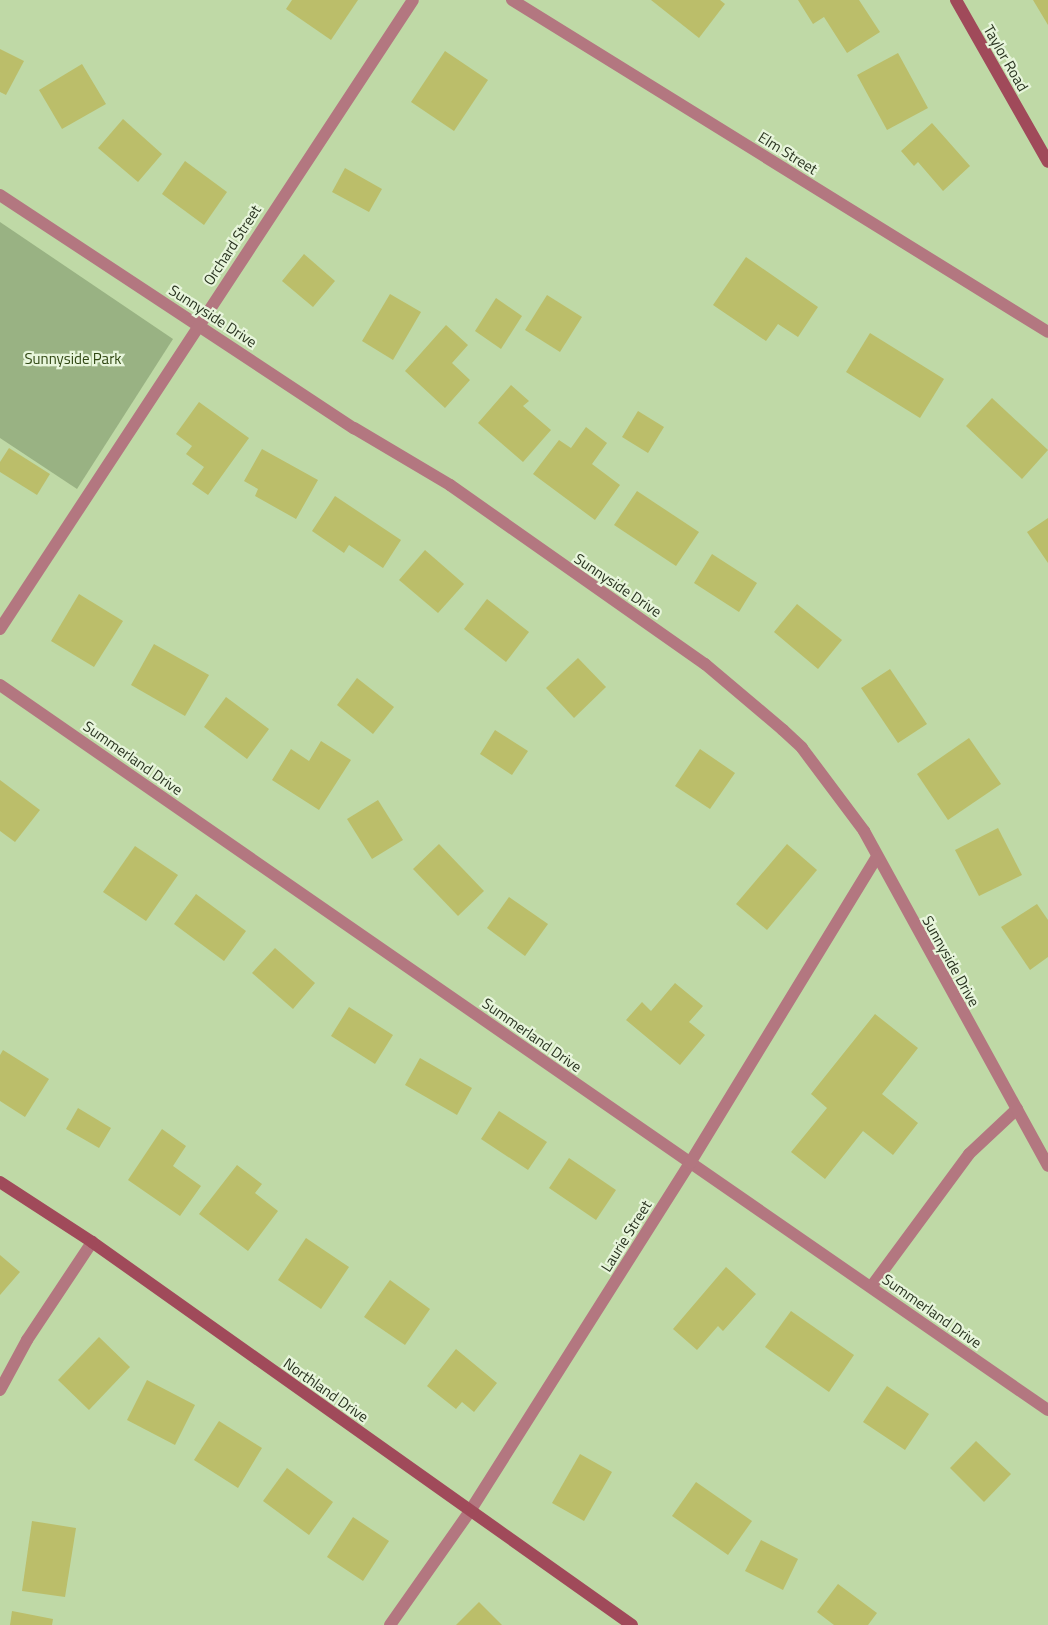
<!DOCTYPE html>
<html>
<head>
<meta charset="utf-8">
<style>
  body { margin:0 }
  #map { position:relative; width:1048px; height:1625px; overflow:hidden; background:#bfd9a6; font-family:"Titillium Web",sans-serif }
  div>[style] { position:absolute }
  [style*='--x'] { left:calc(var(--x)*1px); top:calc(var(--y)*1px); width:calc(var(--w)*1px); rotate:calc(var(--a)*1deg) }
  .green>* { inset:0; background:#99b283 }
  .building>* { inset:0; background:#bbbe6a }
  .lane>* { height:12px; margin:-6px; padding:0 6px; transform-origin:6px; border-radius:6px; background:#b37780 }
  .street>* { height:12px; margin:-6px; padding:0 6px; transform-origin:6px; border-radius:6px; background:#b37780 }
  .secondary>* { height:12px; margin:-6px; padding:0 6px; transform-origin:6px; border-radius:6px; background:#a04a5a }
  span { translate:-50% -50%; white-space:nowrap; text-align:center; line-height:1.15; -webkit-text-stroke:4.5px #e7f5db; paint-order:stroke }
  .street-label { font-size:15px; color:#293320 }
  .park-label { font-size:15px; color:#304713 }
</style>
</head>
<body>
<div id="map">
  <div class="green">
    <i style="clip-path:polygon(0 222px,173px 339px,77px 489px,0 438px)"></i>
  </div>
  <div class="building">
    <i style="clip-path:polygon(292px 0,358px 0,331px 40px,286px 9px)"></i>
    <i style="clip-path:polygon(651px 0,720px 0,725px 4px,699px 38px)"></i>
    <i style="clip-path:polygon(798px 0,859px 0,880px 32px,847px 53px,824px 17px,813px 24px)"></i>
    <i style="clip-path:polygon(1033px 0,1048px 0,1048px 25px)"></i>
    <i style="clip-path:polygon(0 49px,24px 61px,6px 95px,0 92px)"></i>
    <i style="clip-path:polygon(445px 51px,488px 80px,454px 131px,411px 102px)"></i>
    <i style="clip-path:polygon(898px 53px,928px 108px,887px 130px,857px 75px)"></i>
    <i style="clip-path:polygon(82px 64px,106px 104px,62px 129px,39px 90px)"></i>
    <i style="clip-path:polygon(123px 119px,162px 154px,138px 182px,98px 148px)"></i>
    <i style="clip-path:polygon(932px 123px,970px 166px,943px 191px,918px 162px,914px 166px,901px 151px)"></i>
    <i style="clip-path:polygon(185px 161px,227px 192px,204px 225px,162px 194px)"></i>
    <i style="clip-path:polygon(345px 168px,382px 189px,369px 212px,332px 192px)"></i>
    <i style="clip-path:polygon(304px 254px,335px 281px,313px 307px,282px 281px)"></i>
    <i style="clip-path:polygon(746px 257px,818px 307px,798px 337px,778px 324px,766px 341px,713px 305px)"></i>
    <i style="clip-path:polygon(390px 294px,421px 312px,393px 360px,362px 341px)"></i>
    <i style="clip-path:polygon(547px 295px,582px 317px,560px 352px,525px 330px)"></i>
    <i style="clip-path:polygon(496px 298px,522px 316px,501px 349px,475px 331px)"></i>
    <i style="clip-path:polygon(446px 325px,468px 345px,452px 363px,470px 380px,445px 408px,405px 371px)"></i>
    <i style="clip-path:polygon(870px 333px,944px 379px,920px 418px,846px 372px)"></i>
    <i style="clip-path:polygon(511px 385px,529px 401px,523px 406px,551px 430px,523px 462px,478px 423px)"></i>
    <i style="clip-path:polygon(992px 398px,1048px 450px,1022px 479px,966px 426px)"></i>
    <i style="clip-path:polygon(199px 402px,249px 438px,208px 495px,192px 484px,204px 467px,186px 454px,192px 446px,176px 434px)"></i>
    <i style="clip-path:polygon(638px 411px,664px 427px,648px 453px,622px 437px)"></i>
    <i style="clip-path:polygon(586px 427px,607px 443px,592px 464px,620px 485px,595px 520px,533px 474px,559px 440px,571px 448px)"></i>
    <i style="clip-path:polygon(9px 448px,50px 474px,37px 495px,0 472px,0 462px)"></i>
    <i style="clip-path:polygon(262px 449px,318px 480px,296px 519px,255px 496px,258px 489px,244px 481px)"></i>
    <i style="clip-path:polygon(637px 491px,699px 532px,676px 566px,614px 525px)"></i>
    <i style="clip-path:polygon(335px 496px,401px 540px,383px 568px,349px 545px,344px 553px,312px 531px)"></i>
    <i style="clip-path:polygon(1048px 518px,1048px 563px,1027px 532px)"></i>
    <i style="clip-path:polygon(425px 550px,464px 584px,438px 613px,399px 580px)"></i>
    <i style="clip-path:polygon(712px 554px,757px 583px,739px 612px,694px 583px)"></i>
    <i style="clip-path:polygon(79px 594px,123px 621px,94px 667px,51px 641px)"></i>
    <i style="clip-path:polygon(487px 599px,529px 632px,506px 662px,464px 629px)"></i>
    <i style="clip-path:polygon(797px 604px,842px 640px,818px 669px,774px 632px)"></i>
    <i style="clip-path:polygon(154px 644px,209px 675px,185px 716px,131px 685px)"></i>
    <i style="clip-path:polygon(578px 658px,606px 687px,574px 718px,546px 688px)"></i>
    <i style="clip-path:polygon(890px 669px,927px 724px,898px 743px,861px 688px)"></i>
    <i style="clip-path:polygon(357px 678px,394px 707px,373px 734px,337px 705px)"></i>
    <i style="clip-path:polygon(226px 697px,269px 729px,247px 759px,204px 727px)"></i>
    <i style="clip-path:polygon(495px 730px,528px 751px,512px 775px,480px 754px)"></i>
    <i style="clip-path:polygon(969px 738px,1001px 784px,948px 820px,917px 774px)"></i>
    <i style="clip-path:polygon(321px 741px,351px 760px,319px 810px,272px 780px,291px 749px,309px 761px)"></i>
    <i style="clip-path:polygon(700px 749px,735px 773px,710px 809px,675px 786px)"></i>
    <i style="clip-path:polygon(0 780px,40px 810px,15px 842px,0 831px)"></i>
    <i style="clip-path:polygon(378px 800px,403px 840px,372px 859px,347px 819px)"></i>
    <i style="clip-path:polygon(998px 828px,1022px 875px,979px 896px,955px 850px)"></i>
    <i style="clip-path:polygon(439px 844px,484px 891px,458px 916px,413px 869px)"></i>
    <i style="clip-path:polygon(787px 844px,817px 870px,767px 930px,736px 904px)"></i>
    <i style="clip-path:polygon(135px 846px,178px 875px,146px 921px,103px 892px)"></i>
    <i style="clip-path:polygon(196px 894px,246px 931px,224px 961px,174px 924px)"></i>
    <i style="clip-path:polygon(509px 897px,548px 924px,525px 956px,487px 928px)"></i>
    <i style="clip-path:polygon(1037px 904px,1048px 920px,1048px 957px,1030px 970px,1001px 927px)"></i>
    <i style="clip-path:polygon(275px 948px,315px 983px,293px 1009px,252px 973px)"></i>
    <i style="clip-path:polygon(675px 983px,703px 1006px,689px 1022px,705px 1035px,680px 1065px,626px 1020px,642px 1002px,651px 1011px)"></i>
    <i style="clip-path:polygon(349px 1007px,393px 1035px,375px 1064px,331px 1036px)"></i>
    <i style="clip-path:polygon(875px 1014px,918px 1048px,882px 1094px,918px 1123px,893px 1155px,863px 1131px,825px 1179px,791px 1152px,827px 1108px,811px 1094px)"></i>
    <i style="clip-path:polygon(3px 1050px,49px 1079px,25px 1117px,0 1101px,0 1055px)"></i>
    <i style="clip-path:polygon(420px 1058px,472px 1088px,457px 1115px,405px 1085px)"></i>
    <i style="clip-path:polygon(78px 1108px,111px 1128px,99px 1148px,66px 1129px)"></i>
    <i style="clip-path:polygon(499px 1111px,547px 1142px,528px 1170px,481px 1139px)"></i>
    <i style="clip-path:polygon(162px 1129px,186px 1146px,173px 1166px,201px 1186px,180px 1216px,128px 1180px)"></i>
    <i style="clip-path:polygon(569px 1158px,616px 1190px,596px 1220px,549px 1188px)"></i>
    <i style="clip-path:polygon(237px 1165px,262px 1184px,255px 1193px,278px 1211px,248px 1251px,199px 1214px)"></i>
    <i style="clip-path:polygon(306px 1238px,349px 1267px,321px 1309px,278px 1280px)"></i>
    <i style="clip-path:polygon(0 1255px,20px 1272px,0 1295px)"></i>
    <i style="clip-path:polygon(726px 1267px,756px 1294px,723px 1331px,718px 1326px,697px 1350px,673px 1329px)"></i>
    <i style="clip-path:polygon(390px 1280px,430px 1309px,405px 1345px,364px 1317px)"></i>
    <i style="clip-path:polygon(791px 1311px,854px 1355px,829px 1392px,765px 1347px)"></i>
    <i style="clip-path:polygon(99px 1337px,130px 1367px,89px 1410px,58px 1380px)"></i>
    <i style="clip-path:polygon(456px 1349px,497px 1383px,474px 1412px,462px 1402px,456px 1409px,427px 1386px)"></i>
    <i style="clip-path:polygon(147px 1380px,195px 1405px,175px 1445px,127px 1420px)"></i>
    <i style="clip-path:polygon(887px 1386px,929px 1414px,905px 1450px,863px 1422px)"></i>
    <i style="clip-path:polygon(219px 1421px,262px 1448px,238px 1488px,194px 1460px)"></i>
    <i style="clip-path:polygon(976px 1441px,1011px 1474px,984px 1502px,950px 1468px)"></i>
    <i style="clip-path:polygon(580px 1454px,612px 1472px,584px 1521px,552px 1503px)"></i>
    <i style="clip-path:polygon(287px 1468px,333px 1502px,309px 1535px,263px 1501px)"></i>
    <i style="clip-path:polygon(696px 1482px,752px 1521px,728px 1555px,672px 1516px)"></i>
    <i style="clip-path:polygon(353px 1517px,389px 1541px,363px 1581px,327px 1557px)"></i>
    <i style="clip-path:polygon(32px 1521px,76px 1528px,65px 1597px,22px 1591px)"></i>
    <i style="clip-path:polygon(761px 1540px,798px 1559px,783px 1590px,745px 1571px)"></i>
    <i style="clip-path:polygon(838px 1584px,877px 1613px,868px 1625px,834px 1625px,817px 1612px)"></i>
    <i style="clip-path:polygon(479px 1602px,502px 1625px,456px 1625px)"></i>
    <i style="clip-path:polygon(12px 1611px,53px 1619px,52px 1625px,10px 1625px)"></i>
  </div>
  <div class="lane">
    <i style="--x:871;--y:1287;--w:165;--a:-53.6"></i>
    <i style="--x:969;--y:1154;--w:66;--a:-43.2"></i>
  </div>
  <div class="street">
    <i style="--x:512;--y:0;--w:630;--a:31.77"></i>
    <i style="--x:0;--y:195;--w:424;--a:33.4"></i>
    <i style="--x:354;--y:428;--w:112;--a:30.7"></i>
    <i style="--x:450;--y:485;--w:312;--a:35.1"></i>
    <i style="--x:705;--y:664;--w:102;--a:40.2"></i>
    <i style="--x:783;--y:730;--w:26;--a:43"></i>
    <i style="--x:802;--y:748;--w:104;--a:53.2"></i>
    <i style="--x:864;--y:831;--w:382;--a:61.2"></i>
    <i style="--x:0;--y:629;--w:752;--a:-56.71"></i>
    <i style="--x:0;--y:685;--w:1274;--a:34.68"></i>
    <i style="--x:0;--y:1390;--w:57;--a:-61.6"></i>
    <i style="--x:27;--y:1340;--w:118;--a:-56.4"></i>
    <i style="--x:390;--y:1625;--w:139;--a:-54.9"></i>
    <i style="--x:470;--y:1511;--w:412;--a:-57.7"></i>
    <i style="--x:690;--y:1163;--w:359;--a:-58.6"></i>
  </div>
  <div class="secondary">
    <i style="--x:956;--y:0;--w:186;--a:60.4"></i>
    <i style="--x:0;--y:1182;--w:110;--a:33.1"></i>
    <i style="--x:92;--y:1242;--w:662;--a:35.35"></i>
  </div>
  <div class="street-label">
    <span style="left:1006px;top:58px;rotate:60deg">Taylor Road</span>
    <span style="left:788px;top:153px;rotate:32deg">Elm Street</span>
    <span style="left:232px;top:245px;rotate:-57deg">Orchard Street</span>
    <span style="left:213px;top:316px;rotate:33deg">Sunnyside Drive</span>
    <span style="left:618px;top:585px;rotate:34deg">Sunnyside Drive</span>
    <span style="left:133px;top:758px;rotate:35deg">Summerland Drive</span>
    <span style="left:951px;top:961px;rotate:61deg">Sunnyside Drive</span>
    <span style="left:532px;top:1035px;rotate:35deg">Summerland Drive</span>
    <span style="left:626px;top:1236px;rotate:-58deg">Laurie Street</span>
    <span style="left:932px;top:1311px;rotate:35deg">Summerland Drive</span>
    <span style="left:326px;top:1390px;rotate:35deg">Northland Drive</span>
  </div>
  <div class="park-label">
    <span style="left:73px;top:359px">Sunnyside Park</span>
  </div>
</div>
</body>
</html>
